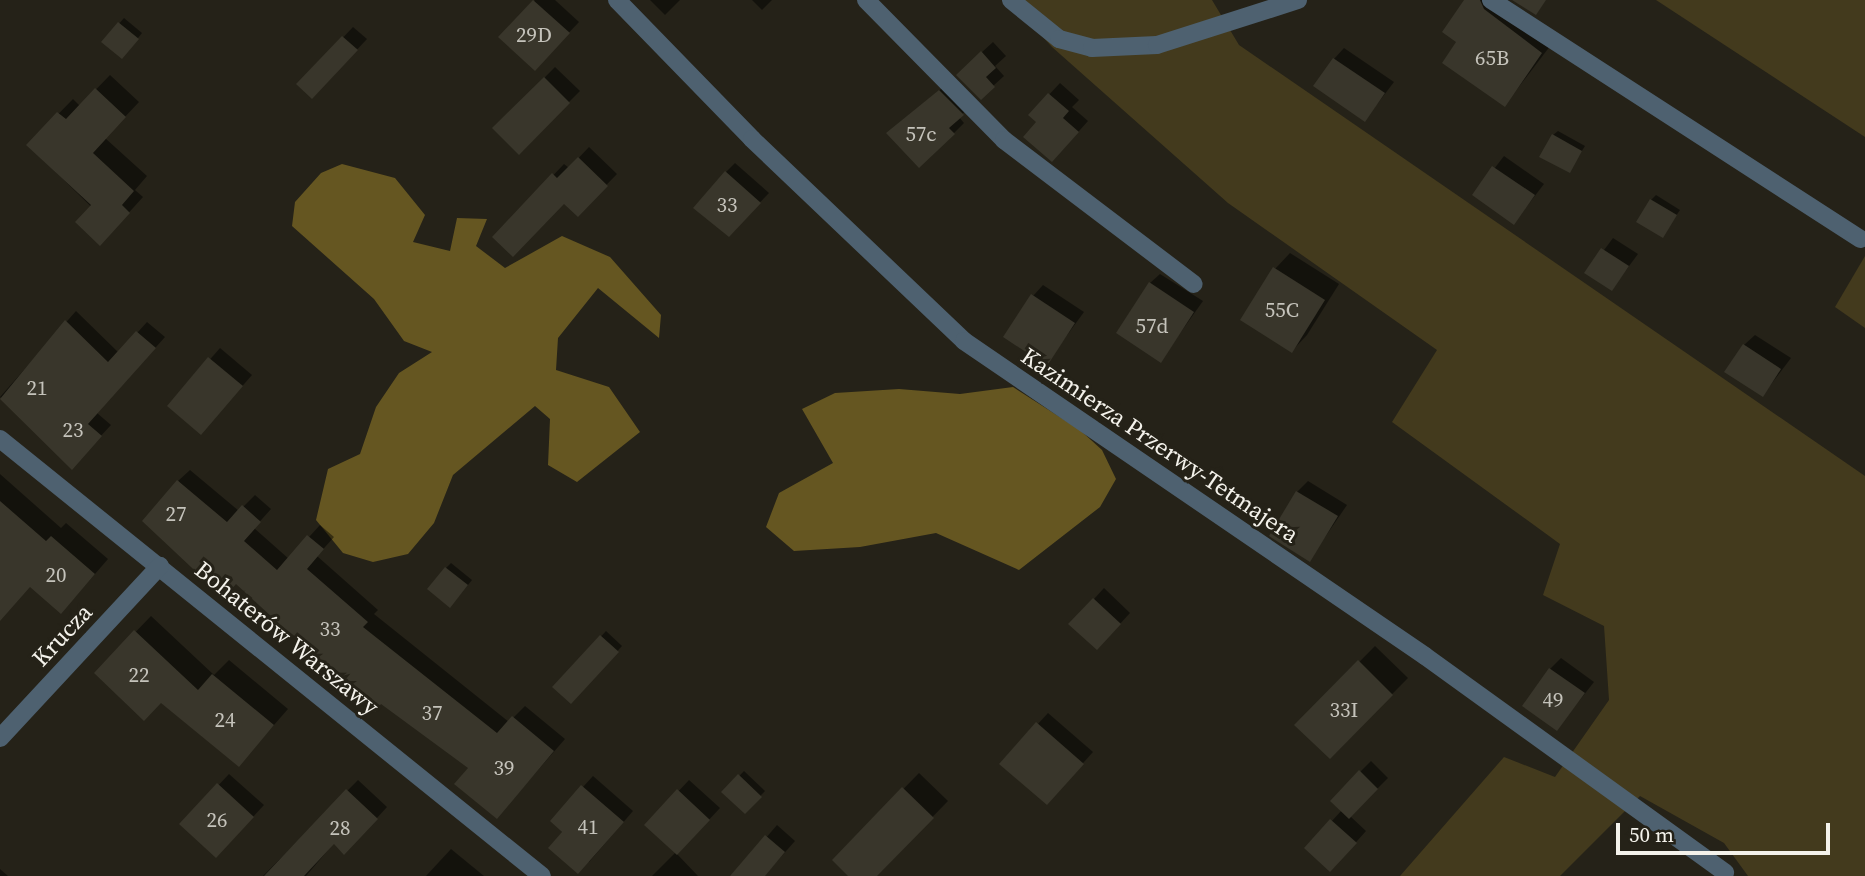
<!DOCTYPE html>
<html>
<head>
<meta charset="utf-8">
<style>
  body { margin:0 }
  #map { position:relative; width:1865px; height:876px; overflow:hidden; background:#252218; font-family:"Source Serif 4",serif }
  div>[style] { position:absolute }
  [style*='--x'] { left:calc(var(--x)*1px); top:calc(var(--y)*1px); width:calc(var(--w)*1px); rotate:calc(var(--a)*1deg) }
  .green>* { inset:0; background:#433a1d }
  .forest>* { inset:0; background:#655621 }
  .shadow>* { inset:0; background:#0007 }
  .building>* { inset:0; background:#39362b }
  .minor>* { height:18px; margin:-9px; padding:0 9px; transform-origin:9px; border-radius:9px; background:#4e6170 }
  span { translate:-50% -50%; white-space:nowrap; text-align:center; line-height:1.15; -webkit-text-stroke:6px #252218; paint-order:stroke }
  .number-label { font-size:21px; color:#c5c3bb }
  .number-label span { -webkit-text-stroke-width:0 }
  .street-label { font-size:24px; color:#f4f2eb }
  .scale { position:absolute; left:1616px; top:823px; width:214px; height:32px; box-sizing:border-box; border:4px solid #f4f2eb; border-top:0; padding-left:9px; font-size:21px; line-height:24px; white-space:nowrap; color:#f4f2eb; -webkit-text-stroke:5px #252218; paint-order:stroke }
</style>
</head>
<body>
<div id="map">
  <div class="green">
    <i style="clip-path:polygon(1009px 0,1212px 0,1239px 45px,1865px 476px,1865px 876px,1748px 876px,1724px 843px,1640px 796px,1560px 876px,1400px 876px,1504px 757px,1555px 777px,1609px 700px,1604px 626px,1543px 595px,1560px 544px,1392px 422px,1437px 350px,1228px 203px,1052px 47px)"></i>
    <i style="clip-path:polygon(1656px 0,1865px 0,1865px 137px)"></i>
    <i style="clip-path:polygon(1865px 256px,1865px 328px,1835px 307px)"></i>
  </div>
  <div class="forest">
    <i style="clip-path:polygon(342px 164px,395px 178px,425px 215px,413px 242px,450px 251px,457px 218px,487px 219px,476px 246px,505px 268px,562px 236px,610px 257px,661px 315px,659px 338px,598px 288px,558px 338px,556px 370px,609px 387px,640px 432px,577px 482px,548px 465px,550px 419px,535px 406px,453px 475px,434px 523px,408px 554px,373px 562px,343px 553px,316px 520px,328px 469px,360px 454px,376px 407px,399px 373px,432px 352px,404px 341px,374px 299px,292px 226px,295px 202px,321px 173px)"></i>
    <i style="clip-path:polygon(1013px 387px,1080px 430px,1102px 450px,1116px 479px,1100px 507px,1019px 570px,936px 533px,860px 547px,794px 551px,766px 527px,779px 493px,833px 463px,802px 409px,835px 393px,899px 389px,960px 394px)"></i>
  </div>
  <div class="shadow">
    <i style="clip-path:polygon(535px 0,555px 0,579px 22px,545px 58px,501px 37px)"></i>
    <i style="clip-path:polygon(650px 0,680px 0,665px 15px)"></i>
    <i style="clip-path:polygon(752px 0,772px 0,762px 10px)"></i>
    <i style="clip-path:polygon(1466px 0,1508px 0,1557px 37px,1505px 105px,1459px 41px)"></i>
    <i style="clip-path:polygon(124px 18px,142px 33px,127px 52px,103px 42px)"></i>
    <i style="clip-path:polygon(353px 27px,367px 39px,323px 86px,299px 84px)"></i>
    <i style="clip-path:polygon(993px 42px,1006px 56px,995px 66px,1004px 76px,993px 86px,969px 64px)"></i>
    <i style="clip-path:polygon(1344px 48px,1394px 82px,1365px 120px,1334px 59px)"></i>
    <i style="clip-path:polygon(555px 67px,580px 91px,519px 152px,495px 128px)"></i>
    <i style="clip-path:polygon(110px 75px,139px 102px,105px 138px,147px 176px,135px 190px,143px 197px,114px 229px,28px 145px,73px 99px,80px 106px)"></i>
    <i style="clip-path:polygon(951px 81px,973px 104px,959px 117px,964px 123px,954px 133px,899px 123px)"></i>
    <i style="clip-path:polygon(1060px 83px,1079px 100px,1072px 107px,1088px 121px,1063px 149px,1030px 115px)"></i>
    <i style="clip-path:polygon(1558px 131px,1585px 146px,1569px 171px,1553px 135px)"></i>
    <i style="clip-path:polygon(589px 147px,617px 174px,578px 214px,564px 201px,494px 237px,564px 164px,569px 168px)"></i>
    <i style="clip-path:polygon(1504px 156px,1544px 184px,1514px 223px,1474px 195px)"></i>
    <i style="clip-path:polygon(735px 163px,769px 193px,729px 234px,726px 172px)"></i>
    <i style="clip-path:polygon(1656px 195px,1680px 210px,1663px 235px,1651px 200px)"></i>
    <i style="clip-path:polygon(1613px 238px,1638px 254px,1612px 289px,1587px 273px)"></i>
    <i style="clip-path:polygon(1290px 253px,1339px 284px,1307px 335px,1292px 351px,1275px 269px)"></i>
    <i style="clip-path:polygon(1160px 274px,1203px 301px,1161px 360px,1150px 283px)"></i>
    <i style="clip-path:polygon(1043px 285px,1084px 312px,1046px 364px,1033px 296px)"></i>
    <i style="clip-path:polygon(76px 311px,119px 353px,147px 322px,165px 337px,97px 413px,111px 425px,72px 467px,0 397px)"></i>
    <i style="clip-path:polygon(1755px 335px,1791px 358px,1763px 395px,1744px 345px)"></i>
    <i style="clip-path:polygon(220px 348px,252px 375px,211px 422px,169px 406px)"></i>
    <i style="clip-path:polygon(190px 470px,239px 511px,255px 495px,271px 509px,254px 528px,289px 559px,320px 525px,334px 537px,317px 556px,378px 610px,374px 614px,509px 722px,525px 706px,565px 739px,497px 817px,470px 768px,178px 481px)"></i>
    <i style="clip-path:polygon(0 474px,61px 528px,66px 523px,108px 559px,75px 597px,30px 586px,0 619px)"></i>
    <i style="clip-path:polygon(1308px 481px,1347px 505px,1310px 559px,1297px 492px)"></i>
    <i style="clip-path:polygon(451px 563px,472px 580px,455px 601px,446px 568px)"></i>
    <i style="clip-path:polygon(1104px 588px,1130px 613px,1108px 637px,1094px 599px)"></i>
    <i style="clip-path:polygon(151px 616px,214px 675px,229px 660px,288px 709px,239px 765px,162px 701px,96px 673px)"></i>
    <i style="clip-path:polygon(606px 631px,622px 646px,571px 702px,555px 687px)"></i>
    <i style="clip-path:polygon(1375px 646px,1408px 678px,1330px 757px,1297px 725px)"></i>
    <i style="clip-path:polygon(1561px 658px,1594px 682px,1557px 729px,1550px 669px)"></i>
    <i style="clip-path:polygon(1048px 713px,1093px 752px,1057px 792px,1002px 763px)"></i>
    <i style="clip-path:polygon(1371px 761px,1388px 778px,1350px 816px,1366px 831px,1341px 859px,1307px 848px,1342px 810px,1332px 800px)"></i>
    <i style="clip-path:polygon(744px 771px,765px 791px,745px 812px,724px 792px)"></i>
    <i style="clip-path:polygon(919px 773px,948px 801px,875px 876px,851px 876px,834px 860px)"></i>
    <i style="clip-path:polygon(229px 774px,264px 805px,227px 845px,182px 824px)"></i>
    <i style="clip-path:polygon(593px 776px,633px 811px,589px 862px,552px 821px)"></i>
    <i style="clip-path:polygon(358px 780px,387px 807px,355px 842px,335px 842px,306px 876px,263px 876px)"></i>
    <i style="clip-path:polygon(689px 780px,720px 808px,677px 854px,698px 876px,652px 876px,676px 852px,647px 825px)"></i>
    <i style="clip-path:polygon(777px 825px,795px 841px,764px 876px,750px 876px,740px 868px)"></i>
    <i style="clip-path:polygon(451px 849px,484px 876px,426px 876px)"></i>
    <i style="clip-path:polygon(0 869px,8px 876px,0 876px)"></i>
  </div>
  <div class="building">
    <i style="clip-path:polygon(533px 0,570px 33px,535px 71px,498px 37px)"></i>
    <i style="clip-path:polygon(1464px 0,1480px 0,1484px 9px,1542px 53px,1505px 107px,1442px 63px,1456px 42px,1442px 32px)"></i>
    <i style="clip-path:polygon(1512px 0,1546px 0,1536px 15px)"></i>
    <i style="clip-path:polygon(118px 22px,139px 39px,122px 59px,101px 42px)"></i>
    <i style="clip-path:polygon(342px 36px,358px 50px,312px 99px,296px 84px)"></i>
    <i style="clip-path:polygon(981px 51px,996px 68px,986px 77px,995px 87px,981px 100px,956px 75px)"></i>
    <i style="clip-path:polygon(1333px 58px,1385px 93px,1365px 122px,1313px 86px)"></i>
    <i style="clip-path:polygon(544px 77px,570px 103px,519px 155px,492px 128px)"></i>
    <i style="clip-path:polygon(95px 88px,126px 117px,93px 153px,134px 191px,122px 205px,130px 213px,100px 246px,75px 222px,91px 205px,26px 145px,57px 112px,66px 119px)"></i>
    <i style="clip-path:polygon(939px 90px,964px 115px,949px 128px,955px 134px,919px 168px,886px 133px)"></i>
    <i style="clip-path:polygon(1048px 93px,1069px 111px,1063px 118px,1079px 132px,1052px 162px,1023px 137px,1036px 122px,1028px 115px)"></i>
    <i style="clip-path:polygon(1552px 134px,1582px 151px,1570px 173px,1539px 157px)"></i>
    <i style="clip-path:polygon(578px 157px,608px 186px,578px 217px,564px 204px,513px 257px,492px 237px,552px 173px,557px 178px)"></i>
    <i style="clip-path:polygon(1492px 166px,1535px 195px,1514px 225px,1472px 195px)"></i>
    <i style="clip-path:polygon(725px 171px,761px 203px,729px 237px,693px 208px)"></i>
    <i style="clip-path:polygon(1650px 199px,1677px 215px,1663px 238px,1636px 222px)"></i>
    <i style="clip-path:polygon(1601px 248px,1629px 266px,1612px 291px,1584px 273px)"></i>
    <i style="clip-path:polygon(1273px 267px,1325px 300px,1292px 353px,1240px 320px)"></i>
    <i style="clip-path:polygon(1149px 282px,1194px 312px,1161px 363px,1116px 333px)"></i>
    <i style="clip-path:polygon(1031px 294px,1075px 323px,1047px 366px,1003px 337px)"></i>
    <i style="clip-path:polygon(65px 320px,108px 362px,136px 331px,156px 348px,88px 424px,102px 436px,72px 470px,0 399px)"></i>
    <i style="clip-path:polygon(1743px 344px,1781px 369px,1763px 397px,1724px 372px)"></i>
    <i style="clip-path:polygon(208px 357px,243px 386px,201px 435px,167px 406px)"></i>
    <i style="clip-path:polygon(177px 480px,227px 522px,242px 505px,261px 522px,244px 541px,277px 570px,307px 535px,324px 549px,307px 569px,368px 622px,363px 627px,497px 733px,512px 716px,554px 751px,497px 819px,454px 784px,468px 768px,381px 704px,375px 712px,236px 584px,224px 598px,142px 521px)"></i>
    <i style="clip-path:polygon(1296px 491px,1338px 516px,1310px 562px,1269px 536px)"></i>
    <i style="clip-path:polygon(0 501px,46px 541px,51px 536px,95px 574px,61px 614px,30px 587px,0 621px)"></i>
    <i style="clip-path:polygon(445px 567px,468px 585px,450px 608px,427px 589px)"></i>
    <i style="clip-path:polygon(1093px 598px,1121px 624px,1097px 650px,1068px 624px)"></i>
    <i style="clip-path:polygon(134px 630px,198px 690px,212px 674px,274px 725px,239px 767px,161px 703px,144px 721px,94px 673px)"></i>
    <i style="clip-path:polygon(600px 635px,619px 652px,571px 704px,552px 687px)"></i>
    <i style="clip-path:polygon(1358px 660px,1393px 695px,1330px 759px,1294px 725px)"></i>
    <i style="clip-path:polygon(1549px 668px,1585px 693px,1557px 731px,1522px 706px)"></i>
    <i style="clip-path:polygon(1036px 722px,1084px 764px,1047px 805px,999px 764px)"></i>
    <i style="clip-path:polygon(1359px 770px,1378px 789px,1349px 819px,1330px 801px)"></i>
    <i style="clip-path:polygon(738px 774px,762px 797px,745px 814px,721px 792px)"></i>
    <i style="clip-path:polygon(217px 783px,254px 817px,216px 858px,179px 824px)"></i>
    <i style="clip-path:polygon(581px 785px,624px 822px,578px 874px,548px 848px,562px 832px,550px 821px)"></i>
    <i style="clip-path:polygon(902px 787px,934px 818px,877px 876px,848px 876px,832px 860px)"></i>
    <i style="clip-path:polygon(346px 789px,378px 819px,344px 855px,334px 844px,304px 876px,264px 876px)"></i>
    <i style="clip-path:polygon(677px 789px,710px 820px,677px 855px,644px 825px)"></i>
    <i style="clip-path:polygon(1330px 819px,1357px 843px,1330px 872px,1304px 848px)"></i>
    <i style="clip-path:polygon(765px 835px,785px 852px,765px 876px,730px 876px)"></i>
  </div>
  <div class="minor">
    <i style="--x:617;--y:0;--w:194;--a:45.8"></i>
    <i style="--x:752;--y:139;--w:293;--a:43.6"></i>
    <i style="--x:964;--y:341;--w:558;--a:34.34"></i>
    <i style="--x:1425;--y:656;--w:370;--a:35.8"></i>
    <i style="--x:866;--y:0;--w:197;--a:45.4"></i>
    <i style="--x:1004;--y:140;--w:238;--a:37.2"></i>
    <i style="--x:1011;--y:0;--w:62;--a:39.1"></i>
    <i style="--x:1059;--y:39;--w:34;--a:15"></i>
    <i style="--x:1092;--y:48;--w:65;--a:-2.6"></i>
    <i style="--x:1157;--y:45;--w:148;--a:-17.7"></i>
    <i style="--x:1491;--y:0;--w:440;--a:32.9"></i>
    <i style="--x:0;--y:439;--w:696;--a:38.88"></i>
    <i style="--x:0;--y:738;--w:235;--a:-47.1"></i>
  </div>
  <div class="number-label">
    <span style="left:534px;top:35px">29D</span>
    <span style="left:1492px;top:58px">65B</span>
    <span style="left:921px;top:134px">57c</span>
    <span style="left:727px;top:205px">33</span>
    <span style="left:1282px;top:310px">55C</span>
    <span style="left:1152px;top:326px">57d</span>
    <span style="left:37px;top:388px">21</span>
    <span style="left:73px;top:430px">23</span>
    <span style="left:176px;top:514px">27</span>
    <span style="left:56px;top:575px">20</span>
    <span style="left:330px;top:629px">33</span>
    <span style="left:139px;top:675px">22</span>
    <span style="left:1553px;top:700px">49</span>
    <span style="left:1344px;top:710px">33I</span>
    <span style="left:432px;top:713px">37</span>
    <span style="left:225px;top:720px">24</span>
    <span style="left:504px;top:768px">39</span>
    <span style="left:217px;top:820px">26</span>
    <span style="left:588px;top:827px">41</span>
    <span style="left:340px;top:828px">28</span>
  </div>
  <div class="street-label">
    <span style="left:1160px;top:445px;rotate:34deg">Kazimierza Przerwy-Tetmajera</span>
    <span style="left:62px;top:635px;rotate:-47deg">Krucza</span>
    <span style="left:287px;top:638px;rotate:39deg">Bohaterów Warszawy</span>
  </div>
  <div class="scale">50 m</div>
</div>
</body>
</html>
